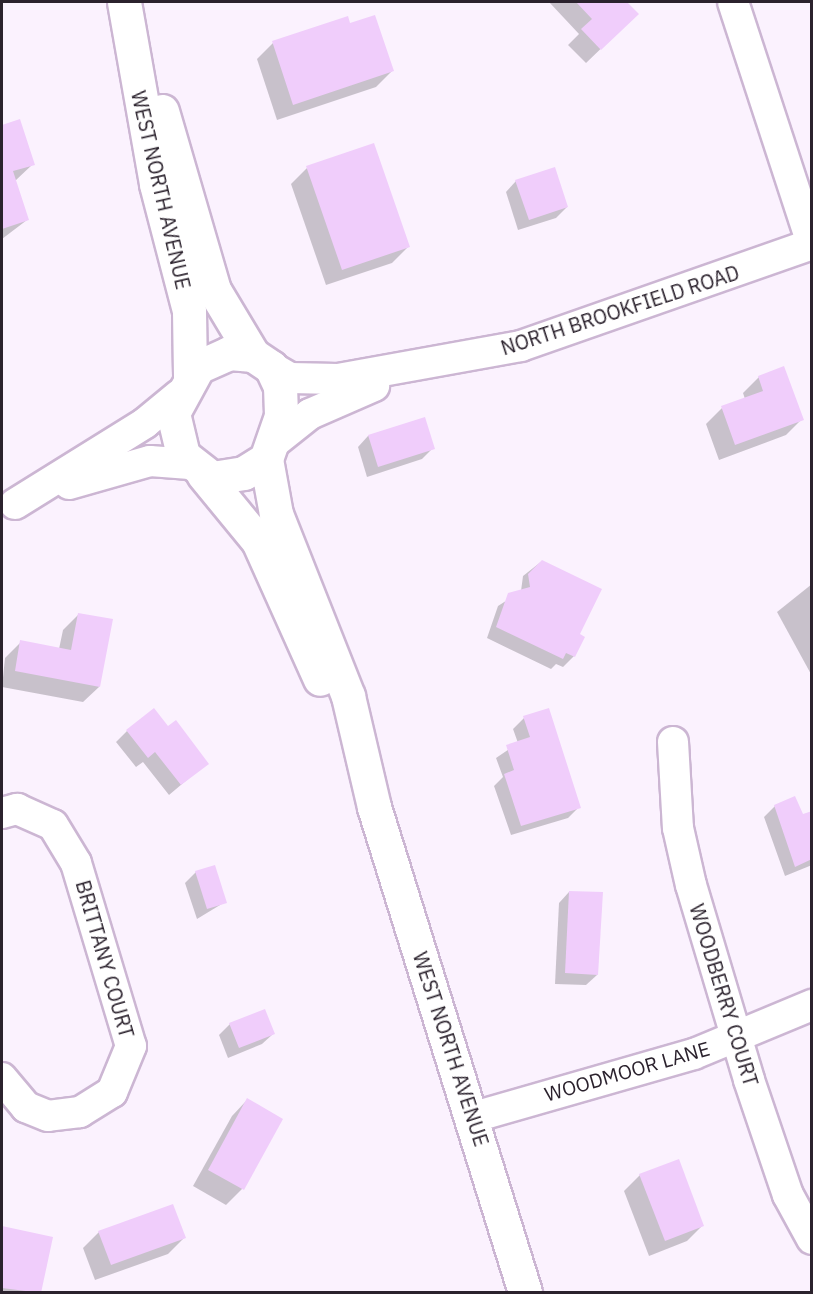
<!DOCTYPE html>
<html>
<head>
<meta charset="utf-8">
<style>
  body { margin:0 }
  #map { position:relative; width:813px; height:1294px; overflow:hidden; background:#fbf2fe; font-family:"IBM Plex Sans",sans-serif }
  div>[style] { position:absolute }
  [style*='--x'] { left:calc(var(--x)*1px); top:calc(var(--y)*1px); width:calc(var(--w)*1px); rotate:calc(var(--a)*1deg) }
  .shadow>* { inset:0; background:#0003 }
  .building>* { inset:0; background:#f0cdfb }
  .roads { filter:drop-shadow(2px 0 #ccb6d3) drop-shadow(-2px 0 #ccb6d3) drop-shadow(0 2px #ccb6d3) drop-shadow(0 -2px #ccb6d3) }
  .minor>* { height:30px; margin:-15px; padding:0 15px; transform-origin:15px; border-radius:15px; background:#fff }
  .major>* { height:33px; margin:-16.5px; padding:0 16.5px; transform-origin:16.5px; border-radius:16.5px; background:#fff }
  span { translate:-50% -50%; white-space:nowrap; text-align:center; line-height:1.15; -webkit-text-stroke:5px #fff; paint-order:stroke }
  .street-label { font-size:20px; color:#2b222d }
  .frame { position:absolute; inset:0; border:3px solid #2b222d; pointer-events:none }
</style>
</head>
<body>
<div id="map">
  <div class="shadow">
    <i style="clip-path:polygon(549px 2px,625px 2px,637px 14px,586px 63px,568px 45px,579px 34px)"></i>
    <i style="clip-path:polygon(349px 25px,392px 71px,376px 87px,277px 120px,257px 59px,273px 43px)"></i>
    <i style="clip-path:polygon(19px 121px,33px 164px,15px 181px,27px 220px,2px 239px,2px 126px)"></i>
    <i style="clip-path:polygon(307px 168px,408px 247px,392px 263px,326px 285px,291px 184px)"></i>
    <i style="clip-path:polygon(516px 181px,567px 207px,556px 218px,518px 230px,506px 192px)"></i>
    <i style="clip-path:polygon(759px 377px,802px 419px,786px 435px,719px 460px,706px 424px,722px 408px,745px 399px,743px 393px)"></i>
    <i style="clip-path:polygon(424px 419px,433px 448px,422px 459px,367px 477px,358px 447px,368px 436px)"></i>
    <i style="clip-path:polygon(542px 561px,574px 656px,563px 667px,556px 664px,551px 669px,487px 638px,498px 606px,521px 591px,523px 576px)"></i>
    <i style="clip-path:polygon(812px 584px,812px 676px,777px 612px)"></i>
    <i style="clip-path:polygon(79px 614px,99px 687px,83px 702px,2px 687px,5px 658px,21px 642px,59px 649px,63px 630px)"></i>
    <i style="clip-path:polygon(548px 710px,579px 807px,568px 818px,511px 835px,494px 786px,503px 777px,496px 758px,518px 743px,513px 729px,524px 718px)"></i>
    <i style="clip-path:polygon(168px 728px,207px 763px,169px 795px,143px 762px,136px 767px,116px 742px,127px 731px)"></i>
    <i style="clip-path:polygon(775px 806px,802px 816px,812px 812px,812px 865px,785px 876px,764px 817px)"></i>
    <i style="clip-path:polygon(196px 872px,225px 902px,197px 919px,185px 883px)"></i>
    <i style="clip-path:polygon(569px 892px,597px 975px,586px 985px,555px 984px,559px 903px)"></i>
    <i style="clip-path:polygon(230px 1024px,273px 1034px,262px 1044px,228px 1058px,219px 1035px)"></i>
    <i style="clip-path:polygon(247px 1100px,242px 1189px,226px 1205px,193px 1186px,232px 1116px)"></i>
    <i style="clip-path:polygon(640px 1175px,703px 1225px,687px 1241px,649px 1256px,624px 1191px)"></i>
    <i style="clip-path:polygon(2px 1215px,2px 1228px,51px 1238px,40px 1292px,2px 1292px)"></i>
    <i style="clip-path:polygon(99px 1232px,184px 1238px,168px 1254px,95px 1280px,83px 1248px)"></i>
    <i style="clip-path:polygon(719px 1291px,719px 1292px,686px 1292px)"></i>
  </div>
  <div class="building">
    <i style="clip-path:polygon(576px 2px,627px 2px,639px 14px,601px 50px,581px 29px,592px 19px)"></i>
    <i style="clip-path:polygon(375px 15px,394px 71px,293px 105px,272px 41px,348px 16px,350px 23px)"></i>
    <i style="clip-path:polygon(20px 119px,35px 165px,13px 171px,29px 220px,2px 229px,2px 125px)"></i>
    <i style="clip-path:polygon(374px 143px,410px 247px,342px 270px,306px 166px)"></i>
    <i style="clip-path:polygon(555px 167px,568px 207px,529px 220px,515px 180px)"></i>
    <i style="clip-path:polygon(784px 366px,804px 420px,735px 445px,721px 406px,763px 391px,758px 376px)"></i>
    <i style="clip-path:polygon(425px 417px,435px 449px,378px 467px,368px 435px)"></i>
    <i style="clip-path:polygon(542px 560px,602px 589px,580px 634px,585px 637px,575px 657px,566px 653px,563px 659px,496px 627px,508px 593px,530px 587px,528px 574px)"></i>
    <i style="clip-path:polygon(78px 613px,113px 619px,100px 687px,15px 671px,20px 640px,71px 650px)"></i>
    <i style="clip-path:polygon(154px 708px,168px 726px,176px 720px,209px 764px,181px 785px,155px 752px,148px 758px,126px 730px)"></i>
    <i style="clip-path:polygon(549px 708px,581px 808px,521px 826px,504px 774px,514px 770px,506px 745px,530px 737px,523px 716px)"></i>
    <i style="clip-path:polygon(795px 796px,803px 814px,812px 811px,812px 859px,795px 867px,774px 805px)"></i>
    <i style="clip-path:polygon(215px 865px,227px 903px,207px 909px,195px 871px)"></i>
    <i style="clip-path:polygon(569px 891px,603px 892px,598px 975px,565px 973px)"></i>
    <i style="clip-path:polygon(265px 1009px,275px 1034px,239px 1048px,229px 1023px)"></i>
    <i style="clip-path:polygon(247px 1098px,283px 1119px,244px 1190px,208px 1170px)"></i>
    <i style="clip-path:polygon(679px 1159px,704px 1226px,665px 1241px,639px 1174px)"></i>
    <i style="clip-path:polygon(173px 1204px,186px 1238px,111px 1265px,98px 1231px)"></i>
    <i style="clip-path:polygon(2px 1226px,53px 1237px,41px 1293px,2px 1288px)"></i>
  </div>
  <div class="roads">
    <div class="minor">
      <i style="--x:733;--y:2;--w:255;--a:71.9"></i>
      <i style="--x:271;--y:367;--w:22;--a:30"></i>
      <i style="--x:290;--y:378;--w:48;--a:1.2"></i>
      <i style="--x:338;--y:379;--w:186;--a:-10.2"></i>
      <i style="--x:521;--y:346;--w:308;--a:-19.3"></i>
      <i style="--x:276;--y:441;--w:43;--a:-38.5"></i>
      <i style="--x:310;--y:414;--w:70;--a:-23.6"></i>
      <i style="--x:69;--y:484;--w:84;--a:-15.9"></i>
      <i style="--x:150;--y:461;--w:40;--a:4.3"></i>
      <i style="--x:15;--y:504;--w:153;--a:-31.9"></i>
      <i style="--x:145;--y:423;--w:44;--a:-39.5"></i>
      <i style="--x:673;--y:742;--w:86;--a:86.7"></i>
      <i style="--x:678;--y:828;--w:58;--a:77.2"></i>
      <i style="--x:691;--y:885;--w:203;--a:73.4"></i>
      <i style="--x:749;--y:1080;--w:121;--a:71.3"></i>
      <i style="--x:788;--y:1195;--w:50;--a:61.4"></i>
      <i style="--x:2;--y:813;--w:16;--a:-15"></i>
      <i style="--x:17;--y:809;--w:39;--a:24"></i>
      <i style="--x:53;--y:825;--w:44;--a:58.8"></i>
      <i style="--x:76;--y:863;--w:191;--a:73.3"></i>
      <i style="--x:131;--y:1046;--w:50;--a:112.4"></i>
      <i style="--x:112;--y:1092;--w:38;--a:148"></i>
      <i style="--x:80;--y:1112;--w:32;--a:173"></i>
      <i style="--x:48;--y:1116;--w:24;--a:-158"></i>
      <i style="--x:26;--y:1107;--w:38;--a:-130"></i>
      <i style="--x:474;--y:1117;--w:229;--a:-16"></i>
      <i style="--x:694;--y:1054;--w:128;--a:-22.6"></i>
    </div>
    <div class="major">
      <i style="--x:124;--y:2;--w:185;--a:80"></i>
      <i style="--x:156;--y:184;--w:131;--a:75.4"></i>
      <i style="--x:189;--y:311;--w:67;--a:89.1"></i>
      <i style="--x:162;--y:111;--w:186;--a:73.8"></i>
      <i style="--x:214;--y:290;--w:76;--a:59"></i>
      <i style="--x:229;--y:353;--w:24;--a:5"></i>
      <i style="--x:253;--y:355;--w:22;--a:34"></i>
      <i style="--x:271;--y:367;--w:21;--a:65"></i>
      <i style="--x:280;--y:386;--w:30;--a:88"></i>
      <i style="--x:281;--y:416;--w:46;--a:109.2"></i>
      <i style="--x:266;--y:459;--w:26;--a:148"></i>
      <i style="--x:244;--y:473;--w:32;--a:171"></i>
      <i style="--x:212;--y:478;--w:37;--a:-142"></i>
      <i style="--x:183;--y:455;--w:43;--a:-103.4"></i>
      <i style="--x:173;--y:413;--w:52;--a:-61.5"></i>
      <i style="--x:198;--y:367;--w:34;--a:-24"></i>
      <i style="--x:266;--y:459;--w:56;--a:79.7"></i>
      <i style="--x:276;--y:514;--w:196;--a:68.4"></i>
      <i style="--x:348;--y:696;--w:114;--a:76.8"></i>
      <i style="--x:374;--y:807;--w:508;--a:72.71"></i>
      <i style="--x:203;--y:474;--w:87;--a:50.6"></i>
      <i style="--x:258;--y:541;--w:151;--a:65.8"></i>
    </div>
  </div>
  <div class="street-label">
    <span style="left:161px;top:190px;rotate:77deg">WEST NORTH AVENUE</span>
    <span style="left:620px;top:310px;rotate:-18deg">NORTH BROOKFIELD ROAD</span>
    <span style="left:105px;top:959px;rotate:74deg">BRITTANY COURT</span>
    <span style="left:724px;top:995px;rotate:73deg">WOODBERRY COURT</span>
    <span style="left:451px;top:1049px;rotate:72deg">WEST NORTH AVENUE</span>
    <span style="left:627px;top:1071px;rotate:-16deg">WOODMOOR LANE</span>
  </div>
  <div class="frame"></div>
</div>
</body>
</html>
